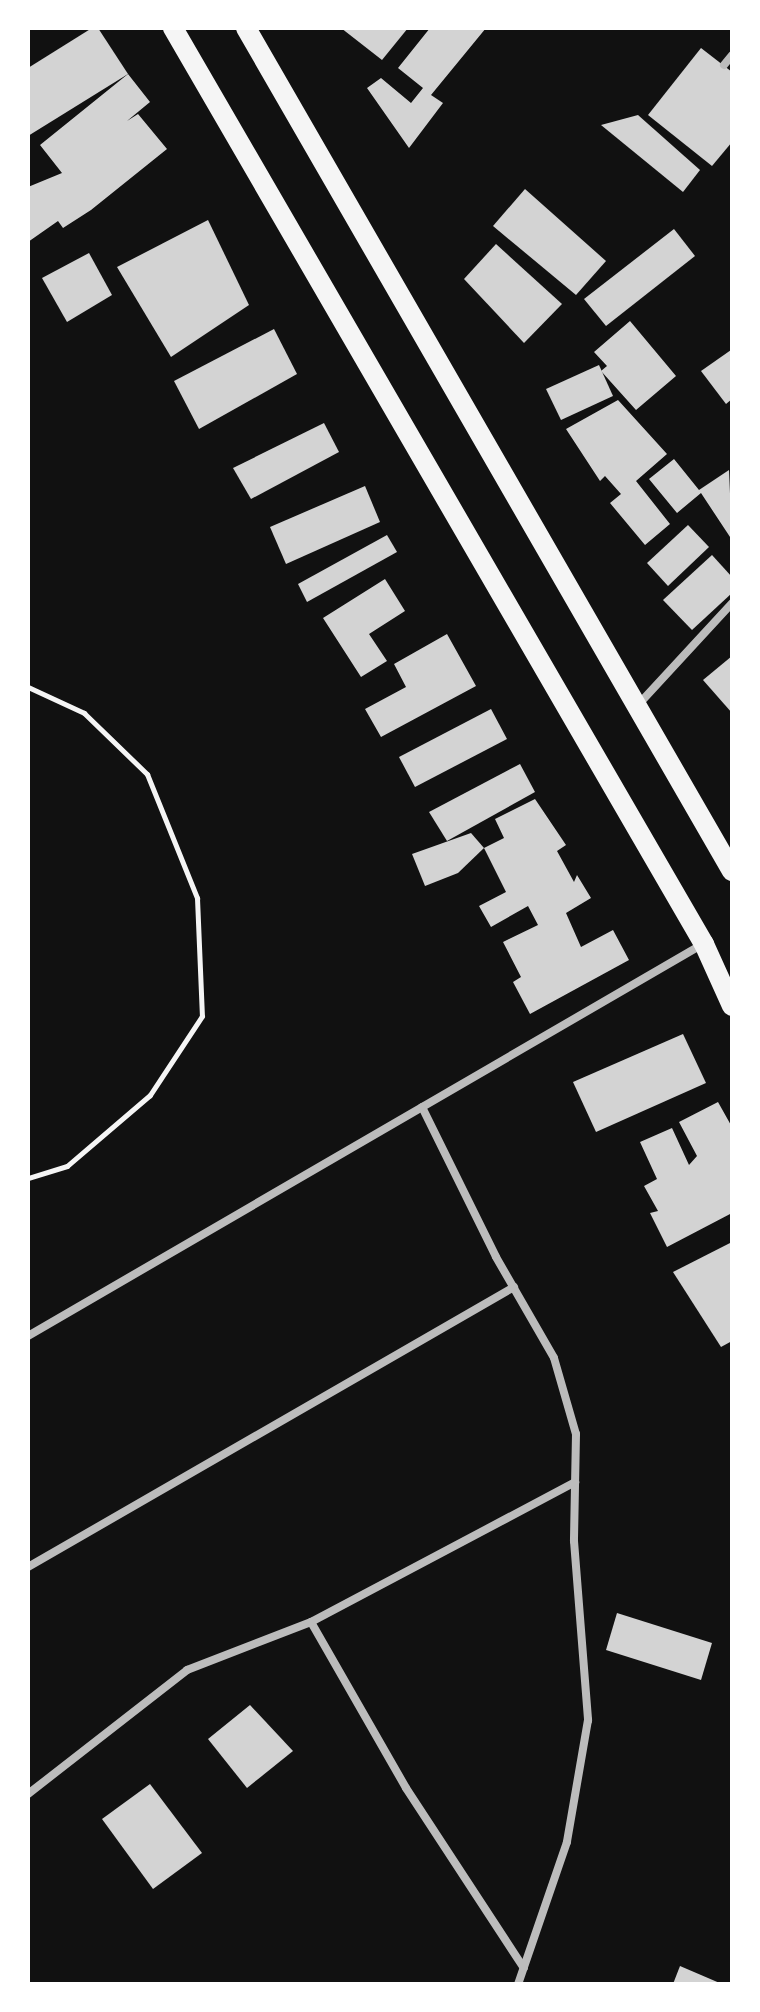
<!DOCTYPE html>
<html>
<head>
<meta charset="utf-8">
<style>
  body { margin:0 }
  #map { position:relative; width:760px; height:2012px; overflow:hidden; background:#111; font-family:"Space Grotesk",sans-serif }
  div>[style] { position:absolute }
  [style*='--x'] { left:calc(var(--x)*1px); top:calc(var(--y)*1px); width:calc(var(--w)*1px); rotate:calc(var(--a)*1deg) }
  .building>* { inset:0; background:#d3d3d3 }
  .path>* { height:5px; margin:-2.5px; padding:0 2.5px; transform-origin:2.5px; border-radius:2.5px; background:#f5f5f5 }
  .minor>* { height:8px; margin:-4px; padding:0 4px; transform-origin:4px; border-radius:4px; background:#bcbcbc }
  .primary>* { height:20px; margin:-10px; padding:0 10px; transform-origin:10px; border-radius:10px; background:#f5f5f5 }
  span { translate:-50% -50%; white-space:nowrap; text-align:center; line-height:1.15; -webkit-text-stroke:6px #fff; paint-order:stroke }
  .frame { position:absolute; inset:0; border:30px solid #fff; pointer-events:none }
</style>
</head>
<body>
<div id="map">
  <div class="building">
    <i style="clip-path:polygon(92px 28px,98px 28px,128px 74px,28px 136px,28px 68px)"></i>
    <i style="clip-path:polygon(341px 28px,408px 28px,382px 60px)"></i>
    <i style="clip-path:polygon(430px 28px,486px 28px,431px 95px,443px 103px,409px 148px,367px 88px,381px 78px,411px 103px,423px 88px,398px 68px)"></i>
    <i style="clip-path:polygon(701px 48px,732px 72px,732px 142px,712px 166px,648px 115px)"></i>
    <i style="clip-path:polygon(128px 74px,150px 102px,127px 121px,138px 114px,167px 149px,91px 210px,63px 228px,58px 221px,28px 242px,28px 187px,62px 173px,40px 145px)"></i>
    <i style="clip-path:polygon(638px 115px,700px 170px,683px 192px,601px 125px)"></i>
    <i style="clip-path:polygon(525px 189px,606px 261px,576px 295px,493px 226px)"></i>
    <i style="clip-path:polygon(208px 220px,249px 305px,171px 357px,117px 267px)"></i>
    <i style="clip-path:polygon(674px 229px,695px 256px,606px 326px,584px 299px)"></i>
    <i style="clip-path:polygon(496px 244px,562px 304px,524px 343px,464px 279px)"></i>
    <i style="clip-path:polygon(89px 253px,112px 295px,67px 322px,42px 278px)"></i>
    <i style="clip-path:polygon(630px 321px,676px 376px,636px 410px,601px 371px,607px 366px,594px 352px)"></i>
    <i style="clip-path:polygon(274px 329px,297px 374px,199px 429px,174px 381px)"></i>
    <i style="clip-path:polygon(731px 350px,732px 399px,726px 404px,701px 371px)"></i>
    <i style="clip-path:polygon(599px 365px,613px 396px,561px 420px,546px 389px)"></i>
    <i style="clip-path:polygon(618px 400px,667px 454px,636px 481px,670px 524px,645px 545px,610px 503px,621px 494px,605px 476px,600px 481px,566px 429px)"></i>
    <i style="clip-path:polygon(324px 423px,339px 452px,251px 499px,233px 468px)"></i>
    <i style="clip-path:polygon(674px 459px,699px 490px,729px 470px,732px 540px,701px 493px,677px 513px,649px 479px)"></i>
    <i style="clip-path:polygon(365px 486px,380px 522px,286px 564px,270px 527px)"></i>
    <i style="clip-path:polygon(688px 525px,709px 547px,668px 586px,647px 563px)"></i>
    <i style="clip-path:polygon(387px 535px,397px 552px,307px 602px,298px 584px)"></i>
    <i style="clip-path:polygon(712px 555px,732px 577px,732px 593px,692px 630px,663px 600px)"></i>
    <i style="clip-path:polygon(385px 579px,405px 611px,369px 634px,387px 661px,361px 677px,323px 618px)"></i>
    <i style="clip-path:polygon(447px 634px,476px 686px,381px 737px,365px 709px,406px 687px,394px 664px)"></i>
    <i style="clip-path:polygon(732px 656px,732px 713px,703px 680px)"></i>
    <i style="clip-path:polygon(491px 709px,507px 739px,415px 787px,399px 757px)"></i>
    <i style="clip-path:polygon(520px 764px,535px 792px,447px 841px,429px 812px)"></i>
    <i style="clip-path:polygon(535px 799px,566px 845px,557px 851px,574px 882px,577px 875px,591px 898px,566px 913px,581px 947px,613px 930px,629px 960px,530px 1014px,513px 982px,521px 977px,503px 942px,538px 925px,528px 906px,491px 927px,479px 906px,506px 892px,484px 848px,504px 838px,495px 819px)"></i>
    <i style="clip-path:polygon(471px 833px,484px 848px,458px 873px,425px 886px,412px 854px)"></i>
    <i style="clip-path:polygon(683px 1034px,706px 1083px,596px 1132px,573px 1082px)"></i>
    <i style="clip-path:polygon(718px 1102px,732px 1127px,732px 1213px,667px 1247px,650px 1213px,658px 1211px,644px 1186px,657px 1179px,640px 1142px,672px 1128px,689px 1165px,697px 1156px,679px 1122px)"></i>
    <i style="clip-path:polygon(732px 1242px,732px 1341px,721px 1347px,673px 1272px)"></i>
    <i style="clip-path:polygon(617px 1613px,712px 1643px,701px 1680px,606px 1650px)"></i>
    <i style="clip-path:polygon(250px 1705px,293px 1751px,247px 1788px,208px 1739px)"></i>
    <i style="clip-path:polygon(150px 1784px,202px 1853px,153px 1889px,102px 1819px)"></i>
    <i style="clip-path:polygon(680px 1966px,722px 1984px,673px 1984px)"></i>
  </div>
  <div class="path">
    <i style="--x:28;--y:687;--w:62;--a:24.9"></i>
    <i style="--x:84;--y:713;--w:88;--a:44.1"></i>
    <i style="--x:147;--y:774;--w:134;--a:68"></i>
    <i style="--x:197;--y:898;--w:118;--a:87.6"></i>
    <i style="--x:202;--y:1016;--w:95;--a:123.4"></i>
    <i style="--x:150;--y:1095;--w:109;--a:139.5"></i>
    <i style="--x:67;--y:1166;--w:41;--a:162.9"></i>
  </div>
  <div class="minor">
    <i style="--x:724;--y:65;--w:13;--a:-51"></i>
    <i style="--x:638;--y:705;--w:139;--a:-47.3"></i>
    <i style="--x:422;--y:1107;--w:167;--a:63.7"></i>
    <i style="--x:496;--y:1257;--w:116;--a:60.1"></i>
    <i style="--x:554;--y:1358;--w:79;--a:73.9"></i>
    <i style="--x:576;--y:1434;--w:107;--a:91.1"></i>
    <i style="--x:574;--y:1541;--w:180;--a:85.5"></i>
    <i style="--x:588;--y:1720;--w:124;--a:99.8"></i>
    <i style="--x:567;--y:1842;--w:150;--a:109"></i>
    <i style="--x:28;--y:1336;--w:781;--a:-30.15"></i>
    <i style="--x:28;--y:1567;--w:561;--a:-29.95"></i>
    <i style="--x:311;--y:1622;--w:191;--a:60.2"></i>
    <i style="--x:406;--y:1788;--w:215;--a:56.8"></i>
    <i style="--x:28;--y:1794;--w:202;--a:-37.9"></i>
    <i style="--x:187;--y:1670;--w:133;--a:-21.2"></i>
    <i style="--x:311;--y:1622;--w:299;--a:-27.9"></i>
  </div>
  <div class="primary">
    <i style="--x:173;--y:28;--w:1059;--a:59.9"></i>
    <i style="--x:704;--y:944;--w:68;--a:65.7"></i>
    <i style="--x:246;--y:28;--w:973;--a:60.04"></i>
  </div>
  <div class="frame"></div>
</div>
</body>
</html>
